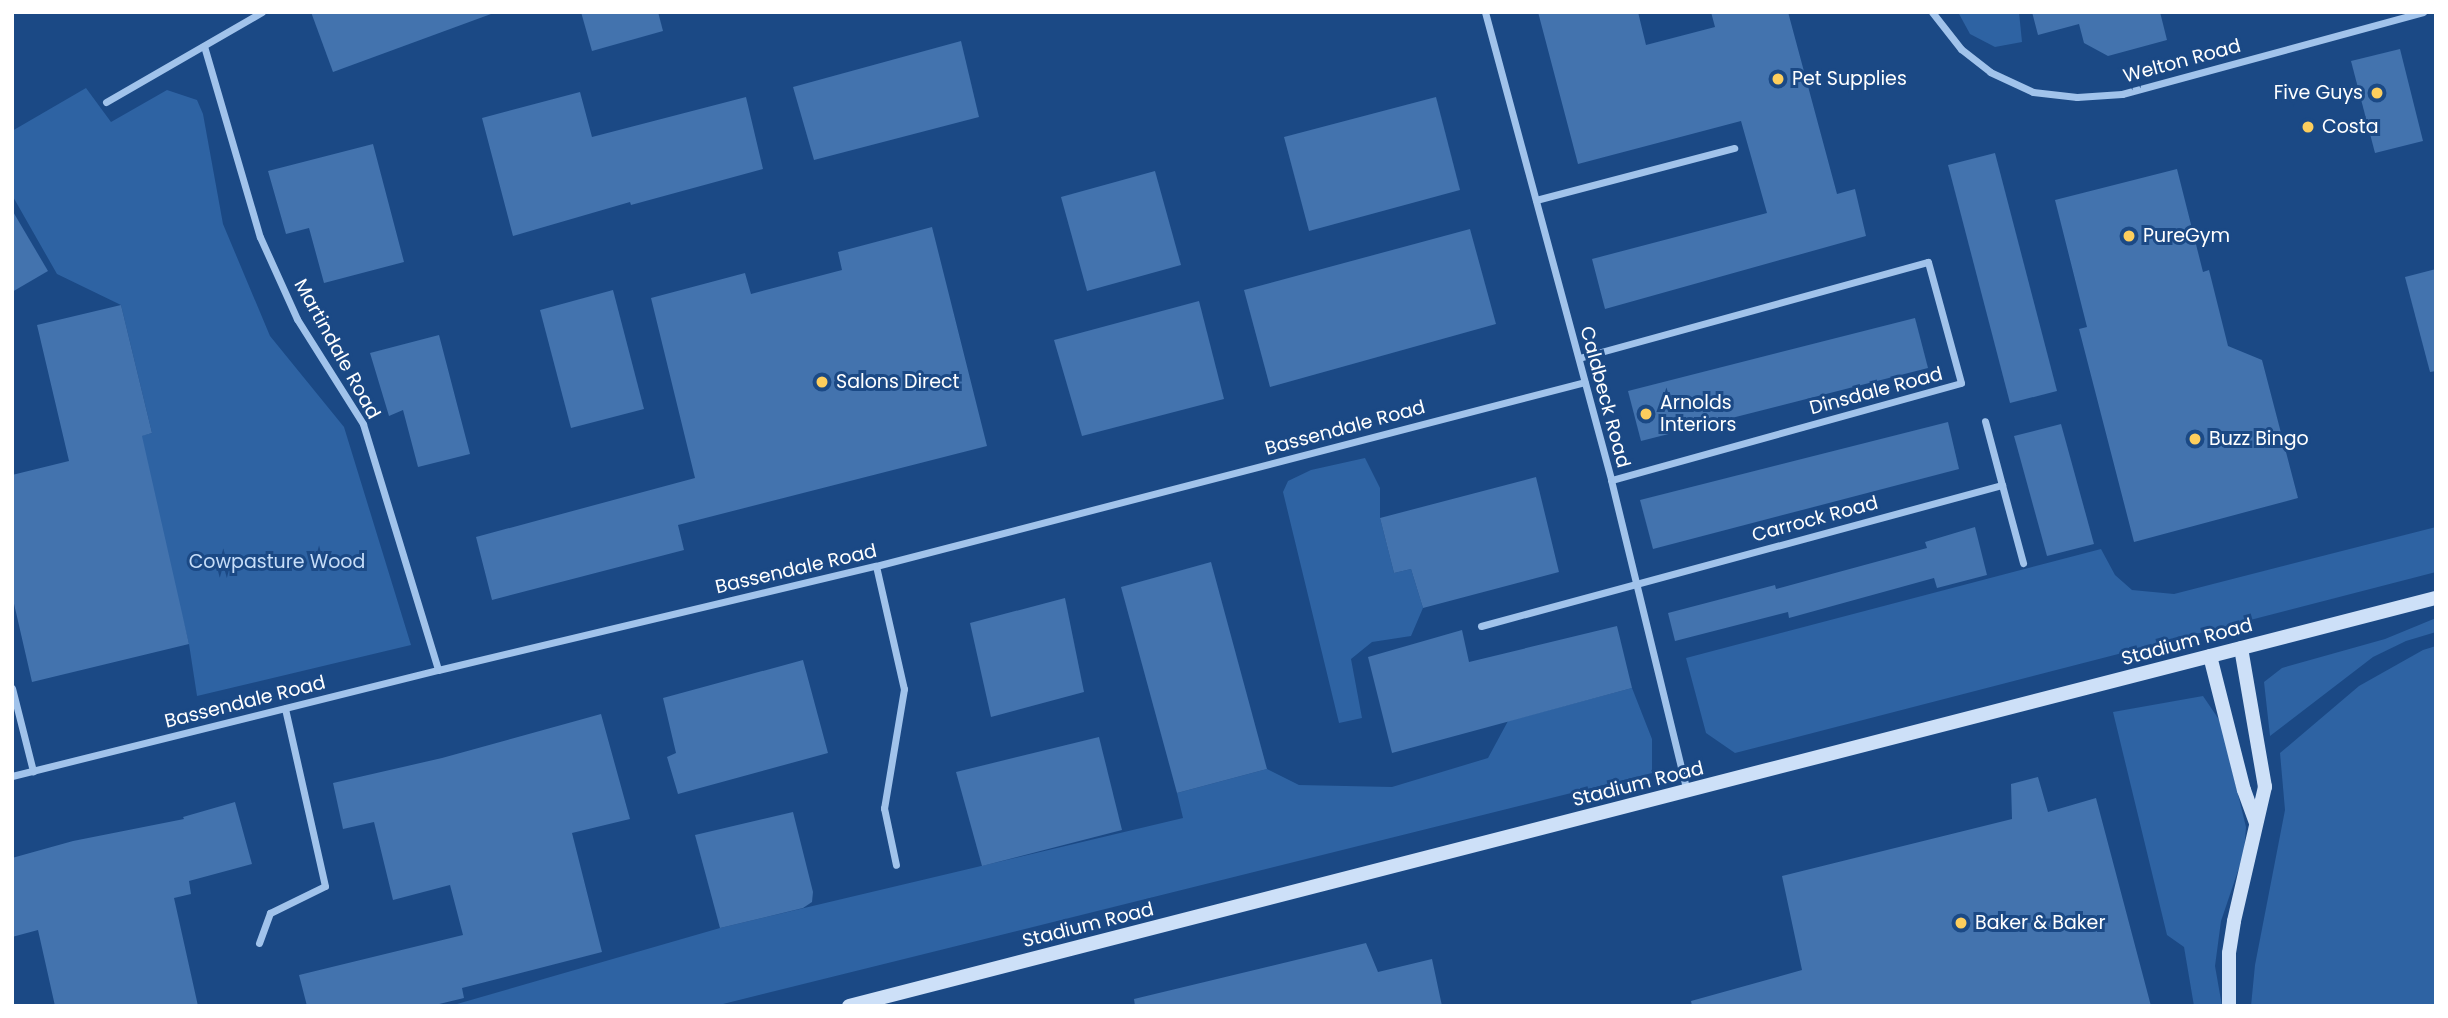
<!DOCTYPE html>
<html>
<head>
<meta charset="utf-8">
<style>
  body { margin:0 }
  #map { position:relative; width:2448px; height:1018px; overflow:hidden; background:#1b4985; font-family:Poppins,sans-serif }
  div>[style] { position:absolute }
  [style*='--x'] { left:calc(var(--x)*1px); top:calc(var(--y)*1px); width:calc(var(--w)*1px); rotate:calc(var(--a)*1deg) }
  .green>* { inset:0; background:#2e63a3 }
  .building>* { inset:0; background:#4373ae }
  .street>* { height:7px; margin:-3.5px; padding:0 3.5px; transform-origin:3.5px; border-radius:3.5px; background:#a1c3eb }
  .secondary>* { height:14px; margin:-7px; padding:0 7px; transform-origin:7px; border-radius:7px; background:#cde0f8 }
  .dots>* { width:19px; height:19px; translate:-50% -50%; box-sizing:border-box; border:4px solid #1b4985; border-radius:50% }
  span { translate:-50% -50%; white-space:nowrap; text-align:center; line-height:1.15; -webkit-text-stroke:6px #1b4985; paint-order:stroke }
  .street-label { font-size:19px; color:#fff }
  .poi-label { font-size:19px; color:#fff }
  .left { translate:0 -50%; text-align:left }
  .right { translate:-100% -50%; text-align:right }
  .park-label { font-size:19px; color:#c6ddf8 }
  .frame { position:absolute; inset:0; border:14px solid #fff; pointer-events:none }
</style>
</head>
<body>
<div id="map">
  <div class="green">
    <i style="clip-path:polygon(1958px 12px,2019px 12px,2022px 42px,1995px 47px,1970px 34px)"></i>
    <i style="clip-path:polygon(86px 88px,111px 122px,167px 90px,197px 100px,203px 114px,223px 224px,270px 336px,344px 427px,411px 645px,197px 696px,189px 644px,137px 437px,152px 433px,121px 305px,57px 274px,12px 195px,12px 131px)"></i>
    <i style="clip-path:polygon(1365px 458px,1380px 488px,1380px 518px,1394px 573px,1411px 569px,1423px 608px,1411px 636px,1372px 642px,1351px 659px,1362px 718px,1339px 723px,1283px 492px,1288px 481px,1311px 470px)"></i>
    <i style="clip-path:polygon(2436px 527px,2436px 572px,1735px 753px,1706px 733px,1686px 658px,2101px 549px,2115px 575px,2132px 590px,2174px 594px)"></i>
    <i style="clip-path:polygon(2436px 618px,2436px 632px,2406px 641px,2373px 657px,2270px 736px,2264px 682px,2282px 668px,2385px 639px)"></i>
    <i style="clip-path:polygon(2436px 646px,2436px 1006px,2251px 1006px,2255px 965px,2285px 810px,2280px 753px,2359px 686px,2423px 650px)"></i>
    <i style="clip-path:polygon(1632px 688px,1652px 739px,1652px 773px,715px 1006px,450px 1006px,720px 928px,1183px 818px,1177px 793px,1267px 769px,1299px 785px,1392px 787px,1488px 758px,1508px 721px)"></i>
    <i style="clip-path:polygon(2203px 696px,2220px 721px,2246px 827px,2244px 853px,2221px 921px,2215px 966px,2222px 1006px,2194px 1006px,2184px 947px,2167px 935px,2113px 712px)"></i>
  </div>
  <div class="building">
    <i style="clip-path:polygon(311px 12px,491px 12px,491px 14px,333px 72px)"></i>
    <i style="clip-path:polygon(581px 12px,658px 12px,663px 31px,592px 51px)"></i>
    <i style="clip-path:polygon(1538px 12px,1638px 12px,1646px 45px,1715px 27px,1711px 12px,1788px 12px,1837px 194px,1855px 189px,1866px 236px,1605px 309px,1592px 259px,1767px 213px,1741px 121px,1578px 164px)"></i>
    <i style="clip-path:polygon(2032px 12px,2160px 12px,2167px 40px,2108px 56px,2084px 43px,2079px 24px,2038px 35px)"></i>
    <i style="clip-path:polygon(961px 41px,979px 117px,814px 160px,793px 87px)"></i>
    <i style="clip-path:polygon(2400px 49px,2423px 141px,2375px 153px,2351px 61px)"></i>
    <i style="clip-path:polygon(580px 92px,592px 137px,746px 97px,763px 169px,631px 205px,630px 202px,513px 236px,482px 118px)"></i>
    <i style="clip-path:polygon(1436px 97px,1460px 190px,1309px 231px,1284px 137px)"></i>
    <i style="clip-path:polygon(373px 144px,404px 262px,324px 283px,309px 228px,286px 234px,268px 171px)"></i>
    <i style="clip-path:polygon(1995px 153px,2057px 391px,2010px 403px,1948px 165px)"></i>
    <i style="clip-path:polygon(2177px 169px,2203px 272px,2209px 270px,2228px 346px,2262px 360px,2298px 498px,2134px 542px,2079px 329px,2087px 327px,2055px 200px)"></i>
    <i style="clip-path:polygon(1155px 171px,1181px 265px,1087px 291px,1061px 197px)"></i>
    <i style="clip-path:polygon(12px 210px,48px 271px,12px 292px)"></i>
    <i style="clip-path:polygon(932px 227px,987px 446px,678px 525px,684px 550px,492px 600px,476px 537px,695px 478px,651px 298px,745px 273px,751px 294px,842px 270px,838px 252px)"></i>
    <i style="clip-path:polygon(1470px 229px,1496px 324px,1270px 387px,1244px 290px)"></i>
    <i style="clip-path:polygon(2436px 269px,2436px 371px,2430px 372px,2405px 277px)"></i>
    <i style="clip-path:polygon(613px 290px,644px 409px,571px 428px,540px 310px)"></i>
    <i style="clip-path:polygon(1199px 301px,1224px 399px,1082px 436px,1054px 340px)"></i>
    <i style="clip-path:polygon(121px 305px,152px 433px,142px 436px,189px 644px,32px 682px,12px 595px,12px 475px,69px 461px,37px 325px)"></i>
    <i style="clip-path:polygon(1915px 318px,1928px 368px,1641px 441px,1628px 391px)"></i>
    <i style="clip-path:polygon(439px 335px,470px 454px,418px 467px,403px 410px,389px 416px,370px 353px)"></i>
    <i style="clip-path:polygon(1948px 422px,1959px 469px,1653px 549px,1640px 500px)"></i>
    <i style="clip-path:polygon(2061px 424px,2094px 544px,2047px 556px,2014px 436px)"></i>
    <i style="clip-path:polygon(1536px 477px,1559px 572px,1423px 608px,1411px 569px,1394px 573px,1380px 518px)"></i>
    <i style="clip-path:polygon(1975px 527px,1987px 575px,1937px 588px,1934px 578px,1789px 618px,1788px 612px,1675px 641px,1668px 613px,1775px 585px,1776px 589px,1927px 548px,1925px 542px)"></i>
    <i style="clip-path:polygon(1211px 562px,1267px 769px,1177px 793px,1121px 587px)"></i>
    <i style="clip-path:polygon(1065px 598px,1084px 692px,991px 717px,970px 623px)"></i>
    <i style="clip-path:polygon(1617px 626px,1632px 688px,1392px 753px,1368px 657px,1462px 630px,1469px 662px)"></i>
    <i style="clip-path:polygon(803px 660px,828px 753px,678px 794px,667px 757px,676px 753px,663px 698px)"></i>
    <i style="clip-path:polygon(601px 714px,630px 819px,572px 833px,602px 952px,462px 988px,464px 998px,431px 1006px,307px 1006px,299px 975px,463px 935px,450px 885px,393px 900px,374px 822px,343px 829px,333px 783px,442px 758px)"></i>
    <i style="clip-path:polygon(1099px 737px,1122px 830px,982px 866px,956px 772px)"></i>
    <i style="clip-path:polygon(2038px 777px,2048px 812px,2096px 798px,2151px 1006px,1692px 1006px,1691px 1001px,1802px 970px,1782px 876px,2012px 819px,2011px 784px)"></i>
    <i style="clip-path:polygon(235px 802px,252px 864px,189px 881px,191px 894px,174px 898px,198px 1006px,55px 1006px,38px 930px,12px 937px,12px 858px,73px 841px,184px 819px,183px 817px)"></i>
    <i style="clip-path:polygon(793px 812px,813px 892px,812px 902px,803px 908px,720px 928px,695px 835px)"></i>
    <i style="clip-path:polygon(1366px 943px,1378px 972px,1432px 959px,1442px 1006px,1135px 1006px,1134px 999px)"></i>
  </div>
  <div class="street">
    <i style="--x:1485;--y:12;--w:485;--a:74.9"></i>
    <i style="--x:1611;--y:480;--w:320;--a:76.3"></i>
    <i style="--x:1932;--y:12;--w:47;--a:51.9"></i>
    <i style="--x:1961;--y:49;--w:37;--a:38"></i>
    <i style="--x:1990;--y:72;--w:47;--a:24.9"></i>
    <i style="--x:2033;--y:92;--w:44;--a:6.5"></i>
    <i style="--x:2077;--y:97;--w:45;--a:-3.8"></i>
    <i style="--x:2122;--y:94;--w:312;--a:-15.2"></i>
    <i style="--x:204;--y:46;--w:199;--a:73.7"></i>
    <i style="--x:260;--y:237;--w:90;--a:65.7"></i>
    <i style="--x:297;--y:319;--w:124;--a:57.8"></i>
    <i style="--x:363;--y:424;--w:257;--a:73"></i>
    <i style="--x:106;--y:102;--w:180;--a:-30"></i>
    <i style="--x:1536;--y:200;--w:205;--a:-14.7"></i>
    <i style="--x:1579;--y:358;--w:362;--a:-15.4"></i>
    <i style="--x:1928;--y:262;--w:125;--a:74.7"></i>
    <i style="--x:1961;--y:383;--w:363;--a:164.5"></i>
    <i style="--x:2002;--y:485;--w:81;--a:74.9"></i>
    <i style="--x:876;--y:566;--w:126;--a:77.2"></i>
    <i style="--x:904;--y:689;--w:121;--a:99.5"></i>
    <i style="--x:884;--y:808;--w:58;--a:78.1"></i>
    <i style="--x:1481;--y:626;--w:540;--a:-15.14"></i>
    <i style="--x:2002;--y:485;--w:66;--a:-104.9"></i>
    <i style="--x:12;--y:688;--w:86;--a:75.8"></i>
    <i style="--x:12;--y:776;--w:439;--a:-14"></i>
    <i style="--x:438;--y:670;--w:450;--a:-13.4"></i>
    <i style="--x:876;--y:566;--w:732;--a:-14.55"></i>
    <i style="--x:259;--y:943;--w:32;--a:-70"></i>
    <i style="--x:270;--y:913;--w:61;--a:-26.1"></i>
    <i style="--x:325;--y:886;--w:182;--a:-102.7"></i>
  </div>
  <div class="secondary">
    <i style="--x:2210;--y:656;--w:138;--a:75.8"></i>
    <i style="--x:2244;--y:790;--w:35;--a:70"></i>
    <i style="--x:849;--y:1006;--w:1639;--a:-14.42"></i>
    <i style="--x:2229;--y:1006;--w:53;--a:-90"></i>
    <i style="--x:2229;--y:953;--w:32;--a:-81"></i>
    <i style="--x:2234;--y:921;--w:138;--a:-77"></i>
    <i style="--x:2265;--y:787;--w:141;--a:-99.8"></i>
  </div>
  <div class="dots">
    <i style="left:1778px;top:79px;background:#fdce5d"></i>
    <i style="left:2377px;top:93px;background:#fdce5d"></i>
    <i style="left:2308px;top:127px;background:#fdce5d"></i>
    <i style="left:2129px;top:236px;background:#fdce5d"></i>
    <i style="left:822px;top:382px;background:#fdce5d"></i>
    <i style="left:1646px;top:414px;background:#fdce5d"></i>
    <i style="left:2195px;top:439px;background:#fdce5d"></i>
    <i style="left:1961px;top:923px;background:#fdce5d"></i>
  </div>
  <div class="street-label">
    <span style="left:2182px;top:61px;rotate:-15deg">Welton Road</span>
    <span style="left:337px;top:349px;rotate:61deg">Martindale Road</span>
    <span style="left:1876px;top:391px;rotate:-15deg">Dinsdale Road</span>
    <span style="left:1605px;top:397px;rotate:75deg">Caldbeck Road</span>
    <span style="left:1345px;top:428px;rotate:-15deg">Bassendale Road</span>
    <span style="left:1815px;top:519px;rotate:-15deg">Carrock Road</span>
    <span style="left:796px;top:569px;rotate:-13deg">Bassendale Road</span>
    <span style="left:2187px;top:642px;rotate:-15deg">Stadium Road</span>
    <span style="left:245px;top:702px;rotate:-14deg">Bassendale Road</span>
    <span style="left:1638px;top:784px;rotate:-14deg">Stadium Road</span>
    <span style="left:1088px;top:925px;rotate:-14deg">Stadium Road</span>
  </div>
  <div class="poi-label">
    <span class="left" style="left:1792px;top:79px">Pet Supplies</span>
    <span class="right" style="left:2363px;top:93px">Five Guys</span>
    <span class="left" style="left:2322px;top:127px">Costa</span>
    <span class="left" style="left:2143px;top:236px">PureGym</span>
    <span class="left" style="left:836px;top:382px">Salons Direct</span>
    <span class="left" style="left:1660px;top:414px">Arnolds<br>Interiors</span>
    <span class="left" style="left:2209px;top:439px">Buzz Bingo</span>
    <span class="left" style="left:1975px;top:923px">Baker &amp; Baker</span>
  </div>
  <div class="park-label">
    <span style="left:277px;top:562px">Cowpasture Wood</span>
  </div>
  <div class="frame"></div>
</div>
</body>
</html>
